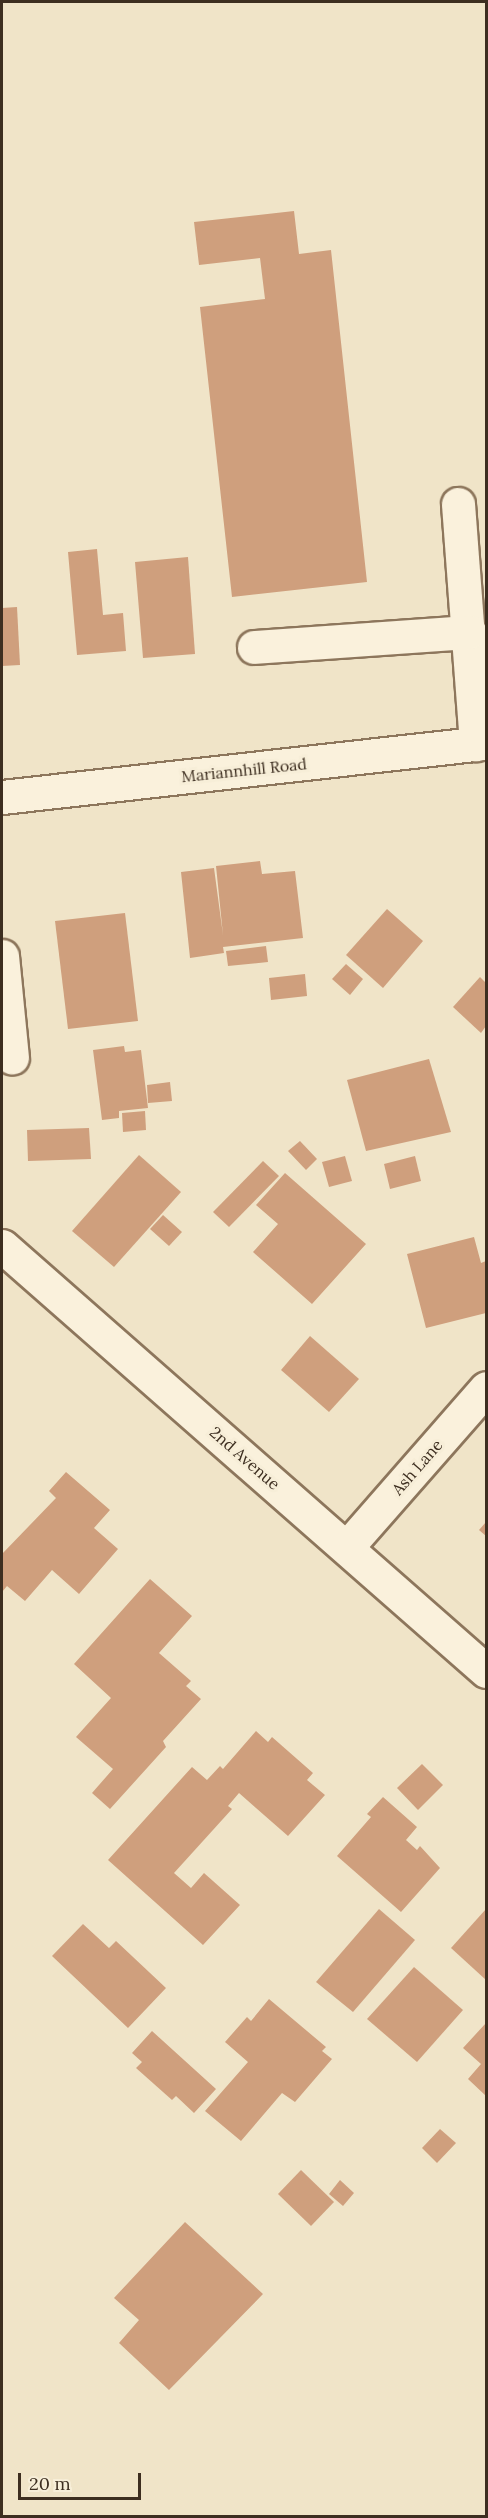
<!DOCTYPE html>
<html>
<head>
<meta charset="utf-8">
<style>
  body { margin:0 }
  #map { position:relative; width:488px; height:2518px; overflow:hidden; background:#f0e4c8; font-family:Lora,serif }
  div>[style] { position:absolute }
  [style*='--x'] { left:calc(var(--x)*1px); top:calc(var(--y)*1px); width:calc(var(--w)*1px); rotate:calc(var(--a)*1deg) }
  .building>* { inset:0; background:#cf9f7d }
  .roads { filter:drop-shadow(2px 0 #8d765c) drop-shadow(-2px 0 #8d765c) drop-shadow(0 2px #8d765c) drop-shadow(0 -2px #8d765c) }
  .minor>* { height:33px; margin:-16.5px; padding:0 16.5px; transform-origin:16.5px; border-radius:16.5px; background:#faf1dc }
  span { translate:-50% -50%; white-space:nowrap; text-align:center; line-height:1.15; -webkit-text-stroke:6px #f7eed8; paint-order:stroke }
  .street-label { font-size:16px; color:#3d2e20 }
  .frame { position:absolute; inset:0; border:3px solid #3d2e20; pointer-events:none }
  .scale { position:absolute; left:18px; top:2473px; width:123px; height:27px; box-sizing:border-box; border:3px solid #3d2e20; border-top:0; padding-left:8px; font-size:18px; line-height:21px; white-space:nowrap; color:#3d2e20; -webkit-text-stroke:4px #f7eed8; paint-order:stroke }
</style>
</head>
<body>
<div id="map">
  <div class="building">
    <i style="clip-path:polygon(294px 211px,299px 254px,331px 250px,367px 582px,232px 597px,200px 307px,265px 299px,260px 258px,199px 265px,194px 222px)"></i>
    <i style="clip-path:polygon(97px 549px,103px 615px,123px 613px,126px 651px,77px 655px,68px 552px)"></i>
    <i style="clip-path:polygon(188px 557px,195px 654px,143px 658px,135px 562px)"></i>
    <i style="clip-path:polygon(17px 607px,20px 665px,2px 666px,2px 608px)"></i>
    <i style="clip-path:polygon(260px 861px,262px 874px,295px 871px,303px 938px,223px 947px,224px 953px,190px 958px,181px 872px,214px 868px,223px 935px,216px 866px)"></i>
    <i style="clip-path:polygon(387px 909px,423px 941px,383px 988px,346px 955px)"></i>
    <i style="clip-path:polygon(125px 913px,138px 1021px,68px 1029px,55px 921px)"></i>
    <i style="clip-path:polygon(266px 946px,268px 962px,228px 966px,226px 951px)"></i>
    <i style="clip-path:polygon(346px 964px,363px 979px,350px 995px,332px 979px)"></i>
    <i style="clip-path:polygon(305px 974px,307px 996px,271px 1000px,269px 978px)"></i>
    <i style="clip-path:polygon(480px 977px,486px 983px,486px 1026px,481px 1033px,453px 1007px)"></i>
    <i style="clip-path:polygon(124px 1046px,125px 1052px,141px 1050px,148px 1108px,119px 1111px,119px 1118px,102px 1120px,93px 1050px)"></i>
    <i style="clip-path:polygon(429px 1059px,451px 1132px,366px 1151px,347px 1080px)"></i>
    <i style="clip-path:polygon(170px 1082px,172px 1101px,148px 1103px,147px 1085px)"></i>
    <i style="clip-path:polygon(145px 1111px,146px 1130px,123px 1132px,122px 1113px)"></i>
    <i style="clip-path:polygon(89px 1128px,91px 1159px,28px 1161px,27px 1130px)"></i>
    <i style="clip-path:polygon(300px 1141px,317px 1159px,306px 1170px,288px 1151px)"></i>
    <i style="clip-path:polygon(139px 1155px,181px 1192px,114px 1267px,72px 1231px)"></i>
    <i style="clip-path:polygon(345px 1156px,352px 1181px,329px 1187px,322px 1162px)"></i>
    <i style="clip-path:polygon(415px 1156px,421px 1181px,390px 1189px,384px 1164px)"></i>
    <i style="clip-path:polygon(263px 1161px,279px 1176px,229px 1227px,213px 1212px)"></i>
    <i style="clip-path:polygon(285px 1173px,366px 1244px,312px 1304px,253px 1252px,278px 1224px,256px 1205px)"></i>
    <i style="clip-path:polygon(163px 1215px,182px 1232px,169px 1246px,150px 1229px)"></i>
    <i style="clip-path:polygon(474px 1237px,481px 1263px,486px 1261px,486px 1313px,426px 1328px,407px 1254px)"></i>
    <i style="clip-path:polygon(310px 1336px,359px 1379px,329px 1412px,281px 1370px)"></i>
    <i style="clip-path:polygon(66px 1472px,110px 1510px,94px 1528px,118px 1549px,79px 1594px,52px 1570px,25px 1601px,7px 1586px,2px 1592px,2px 1554px,56px 1498px,49px 1491px)"></i>
    <i style="clip-path:polygon(486px 1522px,486px 1536px,479px 1530px)"></i>
    <i style="clip-path:polygon(150px 1579px,192px 1616px,159px 1653px,191px 1681px,186px 1686px,201px 1699px,163px 1741px,166px 1747px,110px 1809px,92px 1793px,113px 1769px,76px 1737px,111px 1698px,74px 1664px)"></i>
    <i style="clip-path:polygon(256px 1731px,268px 1742px,272px 1737px,313px 1773px,307px 1780px,325px 1795px,288px 1836px,239px 1793px,228px 1806px,232px 1809px,174px 1873px,191px 1888px,204px 1873px,240px 1905px,203px 1945px,108px 1860px,192px 1767px,207px 1780px,220px 1766px,223px 1769px)"></i>
    <i style="clip-path:polygon(422px 1764px,443px 1785px,418px 1810px,397px 1788px)"></i>
    <i style="clip-path:polygon(383px 1797px,417px 1827px,406px 1840px,417px 1850px,420px 1846px,440px 1868px,401px 1912px,337px 1856px,371px 1817px,367px 1814px)"></i>
    <i style="clip-path:polygon(379px 1909px,415px 1940px,353px 2012px,316px 1982px)"></i>
    <i style="clip-path:polygon(486px 1909px,486px 1980px,451px 1948px)"></i>
    <i style="clip-path:polygon(83px 1924px,109px 1948px,116px 1941px,166px 1988px,128px 2028px,52px 1956px)"></i>
    <i style="clip-path:polygon(414px 1967px,463px 2010px,417px 2062px,367px 2019px)"></i>
    <i style="clip-path:polygon(269px 1999px,326px 2047px,322px 2051px,332px 2059px,295px 2102px,282px 2093px,241px 2141px,205px 2111px,248px 2062px,225px 2042px,247px 2017px,251px 2021px)"></i>
    <i style="clip-path:polygon(486px 2023px,486px 2096px,468px 2079px,481px 2064px,463px 2048px)"></i>
    <i style="clip-path:polygon(152px 2031px,216px 2089px,194px 2113px,176px 2096px,172px 2100px,136px 2068px,142px 2062px,132px 2053px)"></i>
    <i style="clip-path:polygon(440px 2129px,456px 2143px,437px 2163px,422px 2148px)"></i>
    <i style="clip-path:polygon(301px 2170px,334px 2202px,311px 2226px,278px 2194px)"></i>
    <i style="clip-path:polygon(340px 2180px,354px 2193px,343px 2206px,329px 2194px)"></i>
    <i style="clip-path:polygon(185px 2222px,263px 2294px,169px 2390px,119px 2343px,139px 2320px,114px 2298px)"></i>
  </div>
  <div class="roads">
    <div class="minor">
      <i style="--x:458;--y:504;--w:241;--a:85.7"></i>
      <i style="--x:254;--y:647;--w:216;--a:-4"></i>
      <i style="--x:2;--y:797;--w:487;--a:-6.4"></i>
      <i style="--x:2;--y:956;--w:102;--a:84.4"></i>
      <i style="--x:2;--y:1246;--w:644;--a:41.29"></i>
      <i style="--x:347;--y:1547;--w:211;--a:-48.8"></i>
    </div>
  </div>
  <div class="street-label">
    <span style="left:244px;top:770px;rotate:-6deg">Mariannhill Road</span>
    <span style="left:245px;top:1458px;rotate:41deg">2nd Avenue</span>
    <span style="left:417px;top:1467px;rotate:-49deg">Ash Lane</span>
  </div>
  <div class="frame"></div>
  <div class="scale">20 m</div>
</div>
</body>
</html>
